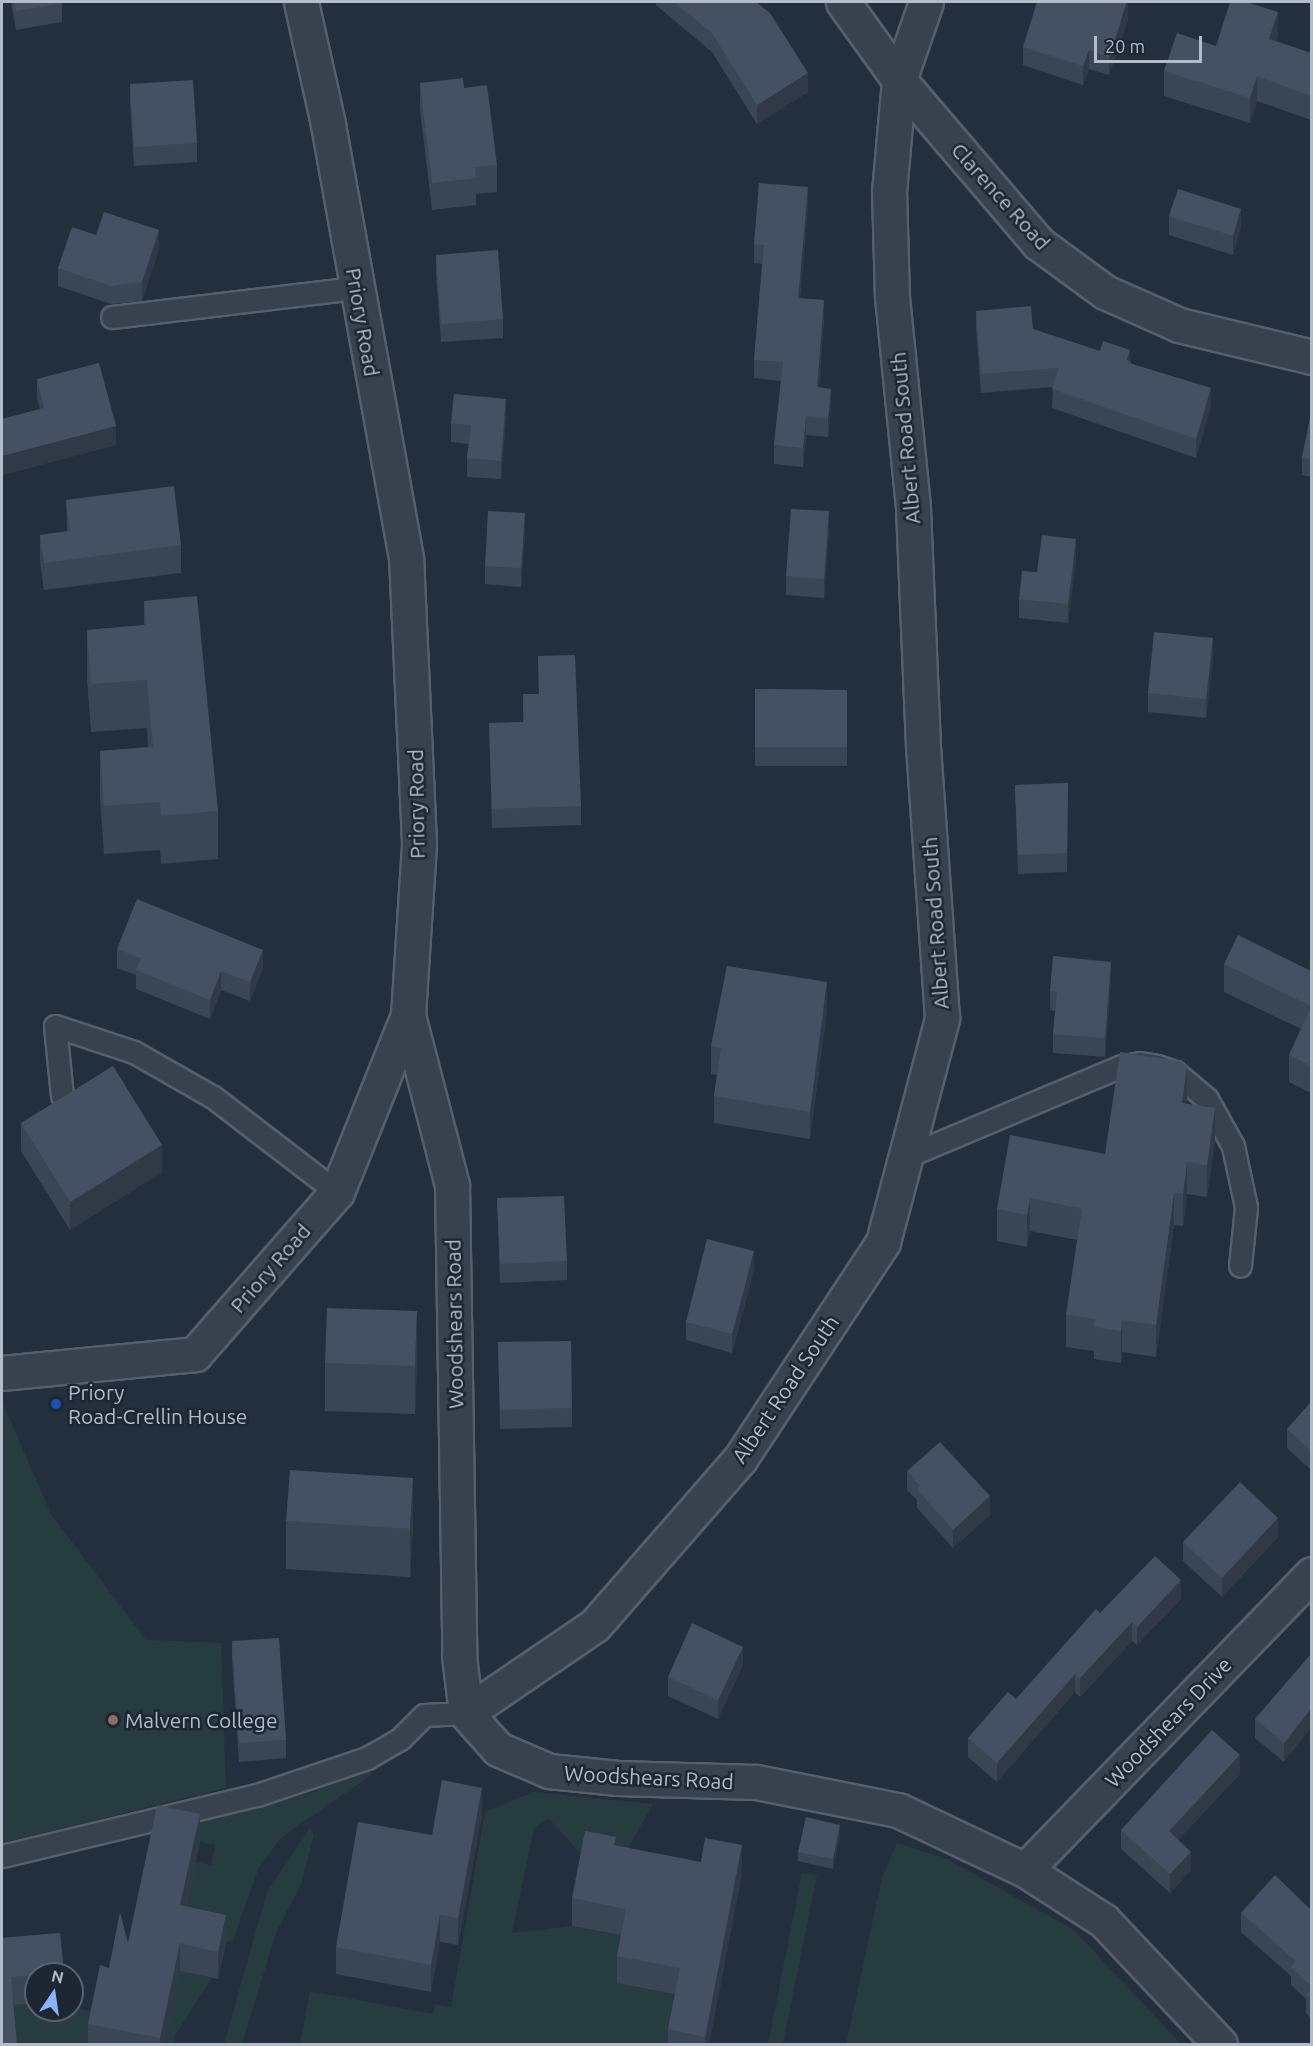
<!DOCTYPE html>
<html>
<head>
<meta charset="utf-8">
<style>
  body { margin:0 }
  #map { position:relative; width:1313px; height:2046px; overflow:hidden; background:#242f3e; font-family:Ubuntu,sans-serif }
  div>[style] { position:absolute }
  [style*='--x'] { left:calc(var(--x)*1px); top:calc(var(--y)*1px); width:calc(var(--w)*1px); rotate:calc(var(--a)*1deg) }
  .green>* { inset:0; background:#263c3f }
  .roads { filter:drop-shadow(2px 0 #565f6c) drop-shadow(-2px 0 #565f6c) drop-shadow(0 2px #565f6c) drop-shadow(0 -2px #565f6c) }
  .service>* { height:21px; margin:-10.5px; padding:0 10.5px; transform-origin:10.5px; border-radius:10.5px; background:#38414e }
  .minor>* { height:33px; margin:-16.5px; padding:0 16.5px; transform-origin:16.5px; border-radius:16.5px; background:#38414e }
  .wall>* { inset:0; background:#3b4654 }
  .shaded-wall>* { inset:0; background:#303945 }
  .building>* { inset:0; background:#455162 }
  .dots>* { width:16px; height:16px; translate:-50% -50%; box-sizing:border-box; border:3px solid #1d2633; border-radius:50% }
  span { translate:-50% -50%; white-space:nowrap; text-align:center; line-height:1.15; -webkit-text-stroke:5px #1d2633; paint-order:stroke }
  .street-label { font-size:21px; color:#b4bcc9 }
  .poi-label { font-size:21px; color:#b4bcc9 }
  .left { translate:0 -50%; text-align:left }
  .frame { position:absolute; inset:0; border:3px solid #b4bcc9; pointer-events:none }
  .north { position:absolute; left:24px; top:1962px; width:60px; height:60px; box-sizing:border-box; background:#1d2633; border:2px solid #59626f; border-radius:50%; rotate:13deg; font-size:16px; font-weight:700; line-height:24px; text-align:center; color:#b4bcc9 }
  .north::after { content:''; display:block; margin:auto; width:21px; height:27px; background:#8ab4f8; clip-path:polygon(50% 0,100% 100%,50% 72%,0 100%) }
  .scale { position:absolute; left:1094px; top:36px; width:108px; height:27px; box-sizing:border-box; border:3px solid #b4bcc9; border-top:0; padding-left:8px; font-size:18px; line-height:21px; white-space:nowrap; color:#b4bcc9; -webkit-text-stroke:4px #1d2633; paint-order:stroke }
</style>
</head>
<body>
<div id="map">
  <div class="green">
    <i style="clip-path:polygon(2px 1401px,51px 1514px,146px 1640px,221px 1643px,226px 1788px,2px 1843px)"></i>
    <i style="clip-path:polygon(368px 1764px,371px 1775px,282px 1837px,259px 1867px,233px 1940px,226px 1943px,180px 1933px,195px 1862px,211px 1865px,215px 1845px,157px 1832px,312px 1793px)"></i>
    <i style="clip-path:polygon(533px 1792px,653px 1804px,620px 1863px,582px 1855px,549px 1819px,534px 1828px,512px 1933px,572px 1926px,626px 1936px,690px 1942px,670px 2044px,300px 2044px,310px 1991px,433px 2014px,435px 2004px,451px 2007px,485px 1812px)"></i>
    <i style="clip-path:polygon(310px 1828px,314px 1835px,301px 1884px,276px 1933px,242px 2044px,224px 2044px,267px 1892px)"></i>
    <i style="clip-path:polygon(897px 1843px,947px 1859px,1074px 1930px,1181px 2044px,846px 2044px,882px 1878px)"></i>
    <i style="clip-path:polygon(802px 1873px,817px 1875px,783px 2044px,768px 2044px)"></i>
    <i style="clip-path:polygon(180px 1971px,212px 1978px,174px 2037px,176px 2044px,164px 2044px)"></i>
    <i style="clip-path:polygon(36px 2003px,36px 2010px,72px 2008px,96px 2012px,89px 2044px,3px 2044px,2px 2006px)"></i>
  </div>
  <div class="roads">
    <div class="service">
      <i style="--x:112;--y:317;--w:247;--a:-6.8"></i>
      <i style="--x:62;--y:1096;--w:70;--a:-95.7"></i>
      <i style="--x:55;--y:1026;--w:83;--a:18.2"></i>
      <i style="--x:134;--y:1052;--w:91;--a:29.7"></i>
      <i style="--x:213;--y:1097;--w:156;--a:37.5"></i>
      <i style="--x:905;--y:1157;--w:235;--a:-22.8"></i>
      <i style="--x:1122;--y:1066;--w:18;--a:-9"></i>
      <i style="--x:1140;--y:1063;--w:17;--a:10"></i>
      <i style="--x:1157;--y:1066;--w:19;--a:18"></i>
      <i style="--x:1175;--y:1072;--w:42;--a:40.2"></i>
      <i style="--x:1207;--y:1099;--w:54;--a:61"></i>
      <i style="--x:1233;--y:1146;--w:62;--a:78"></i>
      <i style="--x:1246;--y:1207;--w:59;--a:95.8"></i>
      <i style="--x:2;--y:1856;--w:262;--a:-13.5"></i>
      <i style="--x:257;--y:1795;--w:116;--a:-18.6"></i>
      <i style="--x:367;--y:1758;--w:38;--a:-30"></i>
      <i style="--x:400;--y:1739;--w:34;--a:-45"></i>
      <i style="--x:424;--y:1715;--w:42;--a:-2.7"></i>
    </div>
    <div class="minor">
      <i style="--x:843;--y:2;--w:96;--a:54.3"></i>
      <i style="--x:899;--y:80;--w:214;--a:49.5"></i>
      <i style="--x:1038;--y:243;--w:83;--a:36.2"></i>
      <i style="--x:1105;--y:292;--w:81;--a:24"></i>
      <i style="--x:1179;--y:325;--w:137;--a:13.5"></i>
      <i style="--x:408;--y:1015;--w:176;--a:75.5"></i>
      <i style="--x:452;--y:1185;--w:471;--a:89.1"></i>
      <i style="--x:459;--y:1656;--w:57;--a:83"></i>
      <i style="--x:466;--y:1713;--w:48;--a:48.4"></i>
      <i style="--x:498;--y:1749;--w:56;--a:23.3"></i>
      <i style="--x:549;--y:1771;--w:69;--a:5.8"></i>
      <i style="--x:618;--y:1778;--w:138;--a:1.7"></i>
      <i style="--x:756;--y:1782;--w:145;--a:11.2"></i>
      <i style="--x:898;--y:1810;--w:140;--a:25.3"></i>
      <i style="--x:1025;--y:1870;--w:94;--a:32.8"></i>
      <i style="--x:1104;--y:1921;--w:169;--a:46.7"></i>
      <i style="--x:2;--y:1373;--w:194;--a:-5.6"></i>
      <i style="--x:195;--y:1354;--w:215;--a:-48.8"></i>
      <i style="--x:337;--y:1192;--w:191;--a:-68.1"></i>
      <i style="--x:408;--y:1015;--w:172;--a:-86.3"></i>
      <i style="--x:419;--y:843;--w:285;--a:-92.6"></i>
      <i style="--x:406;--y:558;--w:441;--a:-100.2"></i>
      <i style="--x:328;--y:124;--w:125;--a:-102.5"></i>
      <i style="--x:466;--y:1713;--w:156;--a:-34.3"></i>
      <i style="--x:595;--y:1625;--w:220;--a:-48.9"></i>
      <i style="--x:740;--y:1459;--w:260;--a:-56.6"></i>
      <i style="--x:883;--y:1242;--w:232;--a:-75.2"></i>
      <i style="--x:942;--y:1018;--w:272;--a:-94"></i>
      <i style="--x:923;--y:747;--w:240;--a:-92.4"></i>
      <i style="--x:913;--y:507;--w:210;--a:-95.7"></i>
      <i style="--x:892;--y:298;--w:106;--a:-91.6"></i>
      <i style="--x:889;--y:192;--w:112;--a:-84.9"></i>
      <i style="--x:899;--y:80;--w:83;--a:-70.9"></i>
      <i style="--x:1025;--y:1870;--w:412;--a:-45.9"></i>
    </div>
  </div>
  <div class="wall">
    <i style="clip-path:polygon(11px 2px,62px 2px,62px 22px,16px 30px)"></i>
    <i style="clip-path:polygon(656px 2px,756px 2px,808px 92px,757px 124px,712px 52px,656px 5px)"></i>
    <i style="clip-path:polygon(1128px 19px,1109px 75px,1089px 69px,1083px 85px,1023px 65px,1023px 47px)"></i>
    <i style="clip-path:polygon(1278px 36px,1276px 41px,1311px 53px,1311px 120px,1257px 101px,1250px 123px,1164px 96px,1164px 71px,1216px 46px)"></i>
    <i style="clip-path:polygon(420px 83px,464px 88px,497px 165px,497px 192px,476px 194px,476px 205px,432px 210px,420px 110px)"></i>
    <i style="clip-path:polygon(130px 84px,197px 143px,197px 162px,134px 166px,130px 103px)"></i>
    <i style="clip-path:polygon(808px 205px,800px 298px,824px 319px,819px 388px,831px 408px,828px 437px,806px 435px,803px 467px,774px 464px,774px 445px,781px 381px,754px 378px,754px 360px,762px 264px,754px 263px,754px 244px)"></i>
    <i style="clip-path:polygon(1169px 216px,1241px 227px,1233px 255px,1169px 235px)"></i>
    <i style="clip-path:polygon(159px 249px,142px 301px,111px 304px,58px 286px,58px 268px)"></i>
    <i style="clip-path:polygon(436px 255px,503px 319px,503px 338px,441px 342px,436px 274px)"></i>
    <i style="clip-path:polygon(976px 311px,1130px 361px,1131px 362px,1131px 364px,1211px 406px,1196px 458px,1052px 408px,1053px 387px,981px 393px,976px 329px)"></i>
    <i style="clip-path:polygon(37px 379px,116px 445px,2px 475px,2px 419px,40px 409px,37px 398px)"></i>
    <i style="clip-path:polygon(1311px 413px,1311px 477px,1302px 475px,1302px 457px)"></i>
    <i style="clip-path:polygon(506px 418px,501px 479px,467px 477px,467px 458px,469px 444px,451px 442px,451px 423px)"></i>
    <i style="clip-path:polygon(66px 500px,181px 545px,181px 573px,44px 590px,40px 562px,40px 535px,67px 531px)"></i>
    <i style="clip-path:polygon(829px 530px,824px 598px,786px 595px,786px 576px)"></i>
    <i style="clip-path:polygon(525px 532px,521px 587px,485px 584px,485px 566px)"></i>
    <i style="clip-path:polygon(1076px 558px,1068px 623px,1019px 618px,1019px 599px,1037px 572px)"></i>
    <i style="clip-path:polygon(144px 601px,218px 811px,218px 859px,161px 864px,160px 850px,104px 854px,100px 799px,100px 751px,148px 747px,147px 728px,91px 732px,87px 678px,87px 630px,144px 625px)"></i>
    <i style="clip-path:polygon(538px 656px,581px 806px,581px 825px,492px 828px,489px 723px,523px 722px,523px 694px,539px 694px)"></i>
    <i style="clip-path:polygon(1213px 657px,1206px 718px,1148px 712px,1148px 693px)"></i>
    <i style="clip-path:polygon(755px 689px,847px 690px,847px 766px,755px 766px)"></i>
    <i style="clip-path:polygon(1068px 783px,1067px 872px,1018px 874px,1015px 785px)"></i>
    <i style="clip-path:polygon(117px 949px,263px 968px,250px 1001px,221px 990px,210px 1019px,136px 989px,136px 975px,117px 968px)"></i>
    <i style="clip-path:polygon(1224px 964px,1311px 971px,1311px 1093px,1289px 1082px,1289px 1055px,1301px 1029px,1224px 992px)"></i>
    <i style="clip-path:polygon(1111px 981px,1105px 1057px,1053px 1053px,1053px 1034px,1055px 1011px,1050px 1010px,1050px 991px)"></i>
    <i style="clip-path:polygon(827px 1010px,810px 1139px,714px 1123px,714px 1096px,717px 1075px,711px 1074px,711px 1046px)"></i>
    <i style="clip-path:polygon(1187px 1099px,1186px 1104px,1215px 1140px,1207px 1197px,1187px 1194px,1183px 1226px,1174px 1225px,1156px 1357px,1122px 1352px,1121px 1363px,1094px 1359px,1094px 1351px,1066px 1347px,1066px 1315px,1077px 1240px,1030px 1231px,1027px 1247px,997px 1241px,997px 1209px,1105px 1154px)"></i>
    <i style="clip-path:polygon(21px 1123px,162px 1172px,70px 1230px,21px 1151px)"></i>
    <i style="clip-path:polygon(497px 1198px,567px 1261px,567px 1280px,500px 1283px)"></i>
    <i style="clip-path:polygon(754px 1270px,732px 1353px,686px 1340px,686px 1322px)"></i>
    <i style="clip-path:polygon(498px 1342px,572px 1408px,572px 1427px,500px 1429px)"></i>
    <i style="clip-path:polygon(417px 1359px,415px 1414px,325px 1411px,325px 1363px)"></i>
    <i style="clip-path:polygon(1311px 1402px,1311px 1470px,1287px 1448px,1287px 1429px)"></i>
    <i style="clip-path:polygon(907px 1471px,990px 1515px,953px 1548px,917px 1508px,917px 1500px,907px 1490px)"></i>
    <i style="clip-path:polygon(286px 1521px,413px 1526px,410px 1577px,286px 1569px)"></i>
    <i style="clip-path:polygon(1278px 1537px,1222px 1597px,1183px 1561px,1183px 1542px)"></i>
    <i style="clip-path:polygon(1181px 1599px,1137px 1645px,1132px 1641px,1080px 1697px,1075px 1692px,997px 1782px,968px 1757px,968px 1738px,1016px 1699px,1100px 1613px)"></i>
    <i style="clip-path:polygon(232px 1641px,286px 1740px,286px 1758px,239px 1762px,232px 1660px)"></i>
    <i style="clip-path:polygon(1311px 1654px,1284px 1762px,1255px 1738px,1255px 1719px)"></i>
    <i style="clip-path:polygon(743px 1665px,718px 1719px,668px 1696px,668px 1677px)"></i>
    <i style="clip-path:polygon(1240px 1774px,1178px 1840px,1191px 1870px,1170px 1893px,1121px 1849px,1121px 1830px)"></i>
    <i style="clip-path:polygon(482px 1815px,458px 1945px,440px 1942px,431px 1992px,336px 1974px,336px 1947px,432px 1835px)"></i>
    <i style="clip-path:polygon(840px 1835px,833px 1869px,798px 1861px,798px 1852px)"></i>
    <i style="clip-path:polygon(200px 1841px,186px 1907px,226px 1943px,218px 1979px,180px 1971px,164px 2044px,88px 2044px,88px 2024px,109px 1968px,128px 1943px)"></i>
    <i style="clip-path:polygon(616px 1846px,742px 1873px,709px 2044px,668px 2044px,668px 2029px,675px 1994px,617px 1983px,617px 1956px,621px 1935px,572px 1926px,572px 1898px)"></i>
    <i style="clip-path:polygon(1311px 1910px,1311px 2019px,1306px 2013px,1306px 1999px,1291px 1985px,1291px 1976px,1241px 1932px,1241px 1913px)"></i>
    <i style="clip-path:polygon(60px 1933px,64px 1974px,36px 1974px,36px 2003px,14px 2005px,2px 1938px)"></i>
  </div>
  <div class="shaded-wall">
    <i style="clip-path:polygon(1128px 2px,1128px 19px,1109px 75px,1109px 57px)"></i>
    <i style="clip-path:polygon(1278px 12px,1278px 36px,1269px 63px,1269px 39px)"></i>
    <i style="clip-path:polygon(1089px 50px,1089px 69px,1083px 85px,1083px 66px)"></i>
    <i style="clip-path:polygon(808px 73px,808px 92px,757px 124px,757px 105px)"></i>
    <i style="clip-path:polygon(1257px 76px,1257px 101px,1250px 123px,1250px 98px)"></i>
    <i style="clip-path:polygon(808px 187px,808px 205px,798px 317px,798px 298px)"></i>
    <i style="clip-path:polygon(1241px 209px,1241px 227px,1233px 255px,1233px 236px)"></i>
    <i style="clip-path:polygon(159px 230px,159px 249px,142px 301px,142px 282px)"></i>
    <i style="clip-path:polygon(824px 300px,824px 319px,817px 406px,817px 387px)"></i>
    <i style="clip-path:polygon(1130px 350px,1130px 362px,1127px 360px)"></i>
    <i style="clip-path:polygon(1211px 388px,1211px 406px,1196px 458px,1196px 439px)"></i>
    <i style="clip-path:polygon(831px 389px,831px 408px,828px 437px,828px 418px)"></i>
    <i style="clip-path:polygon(506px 399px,506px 418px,501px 479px,501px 461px)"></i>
    <i style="clip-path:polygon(806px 416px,806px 435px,803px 467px,803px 448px)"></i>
    <i style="clip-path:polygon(116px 426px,116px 445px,2px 475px,2px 456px)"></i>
    <i style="clip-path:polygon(829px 511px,829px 530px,824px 598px,824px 579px)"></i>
    <i style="clip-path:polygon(525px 513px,525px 532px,521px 587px,521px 568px)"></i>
    <i style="clip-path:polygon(1076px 539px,1076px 558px,1068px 623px,1068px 604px)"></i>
    <i style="clip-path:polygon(1213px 638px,1213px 657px,1206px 718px,1206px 699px)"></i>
    <i style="clip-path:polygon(263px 950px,263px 968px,250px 1001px,250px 982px)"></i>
    <i style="clip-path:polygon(1111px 962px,1111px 981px,1105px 1057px,1105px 1038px)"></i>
    <i style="clip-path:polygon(221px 971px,221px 990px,210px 1019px,210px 1000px)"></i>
    <i style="clip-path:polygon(827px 982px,827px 1010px,810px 1139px,810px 1112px)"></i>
    <i style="clip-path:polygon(1187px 1066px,1187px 1099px,1182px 1136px,1182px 1103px)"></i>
    <i style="clip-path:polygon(1215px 1108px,1215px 1140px,1207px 1197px,1207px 1165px)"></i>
    <i style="clip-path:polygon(162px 1145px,162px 1172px,70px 1230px,70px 1202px)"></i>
    <i style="clip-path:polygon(1187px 1162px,1187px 1194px,1183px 1226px,1183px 1194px)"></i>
    <i style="clip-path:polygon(1174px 1193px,1174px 1225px,1156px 1357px,1156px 1325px)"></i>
    <i style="clip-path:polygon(1030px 1198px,1030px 1231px,1027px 1247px,1027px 1215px)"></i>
    <i style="clip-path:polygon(754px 1251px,754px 1270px,732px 1353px,732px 1334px)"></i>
    <i style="clip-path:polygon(417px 1311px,417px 1359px,415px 1414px,415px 1366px)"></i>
    <i style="clip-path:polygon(1122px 1320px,1122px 1352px,1121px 1363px,1121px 1331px)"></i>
    <i style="clip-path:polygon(413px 1478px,413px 1526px,410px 1577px,410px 1529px)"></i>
    <i style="clip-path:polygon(990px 1496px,990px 1515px,953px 1548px,953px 1530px)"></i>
    <i style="clip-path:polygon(1278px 1518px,1278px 1537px,1222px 1597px,1222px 1578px)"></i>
    <i style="clip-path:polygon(1181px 1580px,1181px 1599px,1137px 1645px,1137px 1627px)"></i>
    <i style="clip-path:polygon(1132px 1622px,1132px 1641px,1080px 1697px,1080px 1678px)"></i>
    <i style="clip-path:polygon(743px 1647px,743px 1665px,718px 1719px,718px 1700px)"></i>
    <i style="clip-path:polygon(1075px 1674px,1075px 1692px,997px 1782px,997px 1763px)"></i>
    <i style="clip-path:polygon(1311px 1709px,1311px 1728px,1284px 1762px,1284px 1743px)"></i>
    <i style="clip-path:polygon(1240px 1755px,1240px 1774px,1169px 1850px,1169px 1831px)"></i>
    <i style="clip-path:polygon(482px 1788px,482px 1815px,458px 1945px,458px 1918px)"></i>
    <i style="clip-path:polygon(200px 1814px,200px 1841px,180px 1933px,180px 1905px)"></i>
    <i style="clip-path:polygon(840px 1825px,840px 1835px,833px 1869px,833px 1859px)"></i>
    <i style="clip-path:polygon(742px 1845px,742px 1873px,709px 2044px,705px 2044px,705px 2037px)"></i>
    <i style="clip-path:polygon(1191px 1852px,1191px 1870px,1170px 1893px,1170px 1874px)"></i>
    <i style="clip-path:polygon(226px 1915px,226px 1943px,218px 1979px,218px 1952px)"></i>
    <i style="clip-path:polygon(440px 1915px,440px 1942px,431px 1992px,431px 1965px)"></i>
    <i style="clip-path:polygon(180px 1943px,180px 1971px,164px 2044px,160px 2044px,160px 2038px)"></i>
  </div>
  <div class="building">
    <i style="clip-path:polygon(14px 2px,62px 2px,62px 3px,16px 11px)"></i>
    <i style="clip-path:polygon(674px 2px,756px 2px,770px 13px,808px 73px,757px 105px,712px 33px)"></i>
    <i style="clip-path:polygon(1037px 2px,1127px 2px,1109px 57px,1089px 50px,1083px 66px,1023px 47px)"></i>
    <i style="clip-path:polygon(1230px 2px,1246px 2px,1278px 12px,1269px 39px,1311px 53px,1311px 96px,1257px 76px,1250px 98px,1164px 71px,1177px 33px,1216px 46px)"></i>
    <i style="clip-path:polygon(463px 78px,464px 88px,487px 85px,497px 165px,475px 167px,476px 178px,432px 183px,420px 83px)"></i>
    <i style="clip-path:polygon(193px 80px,197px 143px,134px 147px,130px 84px)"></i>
    <i style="clip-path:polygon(759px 183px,808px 187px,798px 298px,824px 300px,817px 387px,831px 389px,828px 418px,806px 416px,803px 448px,774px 445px,783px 362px,754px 360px,764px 245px,754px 244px)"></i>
    <i style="clip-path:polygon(1178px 189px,1241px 209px,1233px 236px,1169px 216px)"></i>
    <i style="clip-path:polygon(104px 212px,159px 230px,142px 282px,111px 286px,58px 268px,72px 227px,96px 235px)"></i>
    <i style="clip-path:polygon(498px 250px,503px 319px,441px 324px,436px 255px)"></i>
    <i style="clip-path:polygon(1031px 306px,1033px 329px,1100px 351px,1103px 341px,1130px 350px,1127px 360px,1131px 362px,1126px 362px,1211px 388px,1196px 439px,1052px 389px,1059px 368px,981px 374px,976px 311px)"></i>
    <i style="clip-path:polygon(99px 363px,116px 426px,2px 456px,2px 419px,44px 408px,37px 379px)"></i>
    <i style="clip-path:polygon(454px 394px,506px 399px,501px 461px,467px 458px,471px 425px,451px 423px)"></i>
    <i style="clip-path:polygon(1311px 413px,1311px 459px,1302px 457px)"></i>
    <i style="clip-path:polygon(174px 486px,181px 545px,44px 563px,40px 535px,70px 531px,66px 500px)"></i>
    <i style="clip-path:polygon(791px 509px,829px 511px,824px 579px,786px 576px)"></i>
    <i style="clip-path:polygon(488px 511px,525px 513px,521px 568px,485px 566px)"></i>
    <i style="clip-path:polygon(1042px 535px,1076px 539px,1068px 604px,1019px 599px,1022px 571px,1037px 572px)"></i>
    <i style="clip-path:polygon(197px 596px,218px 811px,161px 816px,160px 802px,104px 806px,100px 751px,153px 747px,147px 680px,91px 684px,87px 630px,146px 625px,144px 601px)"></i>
    <i style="clip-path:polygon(1154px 632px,1213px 638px,1206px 699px,1148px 693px)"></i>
    <i style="clip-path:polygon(575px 655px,581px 806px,492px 809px,489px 723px,524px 722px,523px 694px,539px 694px,538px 656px)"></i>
    <i style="clip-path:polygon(755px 689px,847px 690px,847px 747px,755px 747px)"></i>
    <i style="clip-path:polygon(1068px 783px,1067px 853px,1018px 855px,1015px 785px)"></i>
    <i style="clip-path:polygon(137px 899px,263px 950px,250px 982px,221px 971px,210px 1000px,136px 970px,141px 958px,117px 949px)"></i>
    <i style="clip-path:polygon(1238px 935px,1311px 971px,1311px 1006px,1224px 964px)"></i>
    <i style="clip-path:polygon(1053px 956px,1111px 962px,1105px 1038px,1053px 1034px,1057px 992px,1050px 991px)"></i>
    <i style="clip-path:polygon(727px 966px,827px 982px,810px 1112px,714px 1096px,721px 1048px,711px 1046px)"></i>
    <i style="clip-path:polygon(1311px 1007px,1311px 1066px,1289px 1055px)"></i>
    <i style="clip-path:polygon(1120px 1052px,1180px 1061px,1187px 1066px,1182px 1103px,1215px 1108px,1207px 1165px,1187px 1162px,1183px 1194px,1174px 1193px,1156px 1325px,1122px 1320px,1121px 1331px,1094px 1327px,1095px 1319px,1066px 1315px,1082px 1209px,1030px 1198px,1027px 1215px,997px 1209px,1010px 1135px,1105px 1154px)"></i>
    <i style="clip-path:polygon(113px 1066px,162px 1145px,70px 1202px,21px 1123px)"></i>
    <i style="clip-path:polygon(564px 1196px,567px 1261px,500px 1264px,497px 1198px)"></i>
    <i style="clip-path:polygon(707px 1239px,754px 1251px,732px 1334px,686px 1322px)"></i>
    <i style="clip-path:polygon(327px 1308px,417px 1311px,415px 1366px,325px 1363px)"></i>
    <i style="clip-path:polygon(571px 1341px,572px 1408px,500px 1410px,498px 1342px)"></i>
    <i style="clip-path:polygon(1311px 1402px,1311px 1451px,1287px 1429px)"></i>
    <i style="clip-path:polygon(940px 1442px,990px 1496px,953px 1530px,917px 1489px,920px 1486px,907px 1471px)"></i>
    <i style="clip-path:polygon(290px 1470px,413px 1478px,410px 1529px,286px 1521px)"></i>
    <i style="clip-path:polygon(1240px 1482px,1278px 1518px,1222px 1578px,1183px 1542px)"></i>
    <i style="clip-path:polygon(1155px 1556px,1181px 1580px,1137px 1627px,1132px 1622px,1080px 1678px,1075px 1674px,997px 1763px,968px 1738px,1008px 1692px,1016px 1699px,1096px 1609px,1100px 1613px)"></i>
    <i style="clip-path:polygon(692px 1623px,743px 1647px,718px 1700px,668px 1677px)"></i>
    <i style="clip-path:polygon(279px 1638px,286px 1740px,239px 1743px,232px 1641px)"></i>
    <i style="clip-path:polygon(1311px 1654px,1311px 1709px,1284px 1743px,1255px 1719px)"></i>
    <i style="clip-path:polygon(1212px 1730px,1240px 1755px,1169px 1831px,1191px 1852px,1170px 1874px,1121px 1830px)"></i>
    <i style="clip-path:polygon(442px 1780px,482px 1788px,458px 1918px,440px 1915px,431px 1965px,336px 1947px,358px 1822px,432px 1835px)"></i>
    <i style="clip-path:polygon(157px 1805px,200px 1814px,180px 1905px,226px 1915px,218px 1952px,180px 1943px,160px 2038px,88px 2024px,100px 1965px,109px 1968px,120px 1912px,128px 1943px)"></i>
    <i style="clip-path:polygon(806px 1817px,840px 1825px,833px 1859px,798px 1852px)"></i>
    <i style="clip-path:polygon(585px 1831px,616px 1837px,614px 1845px,701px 1862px,705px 1838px,742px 1845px,705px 2037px,668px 2029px,680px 1968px,617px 1956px,626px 1909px,572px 1898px)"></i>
    <i style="clip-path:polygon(1275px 1875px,1311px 1910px,1311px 1986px,1291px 1967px,1296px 1961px,1241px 1913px)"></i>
    <i style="clip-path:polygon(60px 1933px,64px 1973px,36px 1974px,36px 1975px,11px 1977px,17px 2044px,2px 2044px,2px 1938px)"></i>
    <i style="clip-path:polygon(1311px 1989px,1311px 2000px,1306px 1995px)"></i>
  </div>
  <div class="dots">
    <i style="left:56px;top:1404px;background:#1a4fb4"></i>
    <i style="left:113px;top:1720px;background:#8d6e63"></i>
  </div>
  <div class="street-label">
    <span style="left:1001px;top:196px;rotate:48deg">Clarence Road</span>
    <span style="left:363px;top:322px;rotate:80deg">Priory Road</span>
    <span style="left:905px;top:438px;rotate:-95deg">Albert Road South</span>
    <span style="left:416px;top:804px;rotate:-91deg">Priory Road</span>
    <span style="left:935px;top:923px;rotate:-94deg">Albert Road South</span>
    <span style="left:270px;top:1268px;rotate:-49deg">Priory Road</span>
    <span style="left:454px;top:1324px;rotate:-91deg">Woodshears Road</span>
    <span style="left:785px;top:1389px;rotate:-56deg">Albert Road South</span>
    <span style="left:1168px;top:1722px;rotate:-46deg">Woodshears Drive</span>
    <span style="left:649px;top:1777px;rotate:3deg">Woodshears Road</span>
  </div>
  <div class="poi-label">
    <span class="left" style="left:68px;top:1404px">Priory<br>Road-Crellin House</span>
    <span class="left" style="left:125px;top:1720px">Malvern College</span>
  </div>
  <div class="frame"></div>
  <div class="north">N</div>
  <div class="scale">20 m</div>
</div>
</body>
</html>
